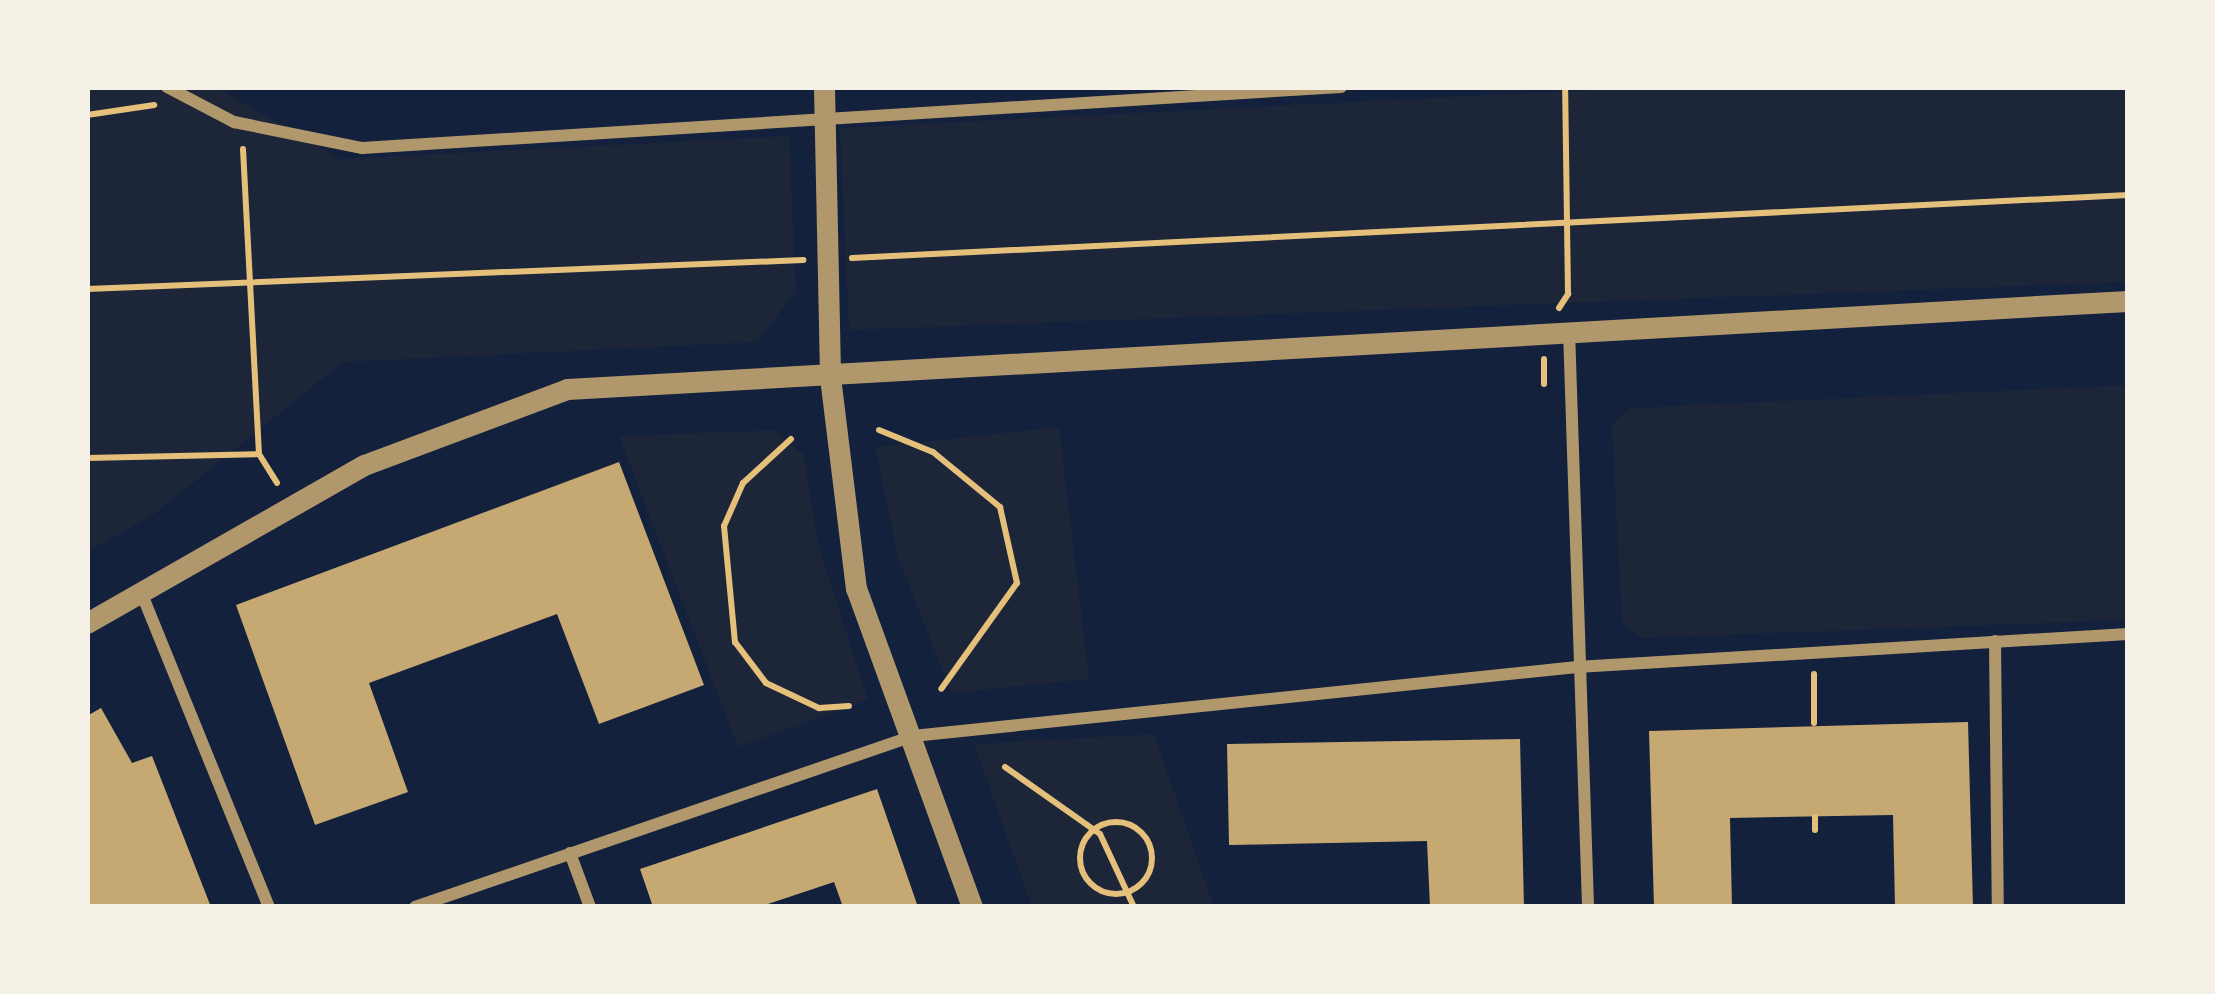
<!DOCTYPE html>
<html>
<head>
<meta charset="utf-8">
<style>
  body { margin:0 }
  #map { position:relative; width:2215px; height:994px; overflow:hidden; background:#14213d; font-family:"Source Serif 4",serif }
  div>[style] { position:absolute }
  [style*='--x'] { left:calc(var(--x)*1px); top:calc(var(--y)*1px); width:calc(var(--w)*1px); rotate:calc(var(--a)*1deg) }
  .green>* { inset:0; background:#1d2539 }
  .building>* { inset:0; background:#c6a872 }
  .path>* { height:6px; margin:-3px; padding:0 3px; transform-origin:3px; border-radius:3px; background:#e5c07b }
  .path>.ring { margin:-3px; padding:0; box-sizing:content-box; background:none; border:6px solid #e5c07b; border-radius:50% }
  .minor>* { height:12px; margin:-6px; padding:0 6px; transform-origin:6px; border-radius:6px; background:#b1986c }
  .tertiary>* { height:21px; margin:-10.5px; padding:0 10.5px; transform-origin:10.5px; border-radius:10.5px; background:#b1986c }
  span { translate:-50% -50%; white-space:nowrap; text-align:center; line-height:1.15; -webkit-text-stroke:12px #f6f1e7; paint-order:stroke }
  .frame { position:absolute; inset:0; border:90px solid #f6f1e7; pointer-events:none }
</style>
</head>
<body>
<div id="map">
  <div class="green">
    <i style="clip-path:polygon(87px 87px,216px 87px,340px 159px,789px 136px,796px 291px,757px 342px,343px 362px,153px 515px,87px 552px)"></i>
    <i style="clip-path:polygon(1652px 87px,2128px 87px,2128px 282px,849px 330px,840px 128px)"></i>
    <i style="clip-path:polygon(2128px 385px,2128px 620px,1641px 638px,1622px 623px,1612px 425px,1630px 408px)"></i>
    <i style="clip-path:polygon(1059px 427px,1089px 679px,951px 693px,898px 557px,875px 447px)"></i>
    <i style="clip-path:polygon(774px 430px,804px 455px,818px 544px,868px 700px,738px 747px,619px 436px)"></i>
    <i style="clip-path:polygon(1154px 734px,1214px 907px,1032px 907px,974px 744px)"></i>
  </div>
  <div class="building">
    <i style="clip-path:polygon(619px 462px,704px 685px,599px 724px,557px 614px,369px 683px,408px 792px,315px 825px,236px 605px)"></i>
    <i style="clip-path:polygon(101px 708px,132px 763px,152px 756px,211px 907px,87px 907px,87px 716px)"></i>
    <i style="clip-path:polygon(1968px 722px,1973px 907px,1895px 907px,1893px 815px,1730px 818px,1732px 907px,1654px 907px,1649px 731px)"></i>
    <i style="clip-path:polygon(1520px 739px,1524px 907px,1430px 907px,1427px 841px,1229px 845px,1227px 744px)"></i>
    <i style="clip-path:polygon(877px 789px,918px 907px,843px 907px,834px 882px,759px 907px,653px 907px,640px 869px)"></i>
  </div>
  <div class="path">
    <i style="--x:87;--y:115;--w:68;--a:-8.5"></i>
    <i style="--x:243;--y:149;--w:305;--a:87"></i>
    <i style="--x:259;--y:454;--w:34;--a:58"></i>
    <i style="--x:852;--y:258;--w:1278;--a:-2.83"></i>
    <i style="--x:87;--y:289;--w:717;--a:-2.32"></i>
    <i style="--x:1559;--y:308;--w:17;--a:-57"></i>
    <i style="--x:1568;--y:294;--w:207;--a:-90.8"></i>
    <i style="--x:1544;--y:359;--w:25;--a:90"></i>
    <i style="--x:879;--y:430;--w:58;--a:22.2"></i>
    <i style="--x:933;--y:452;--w:87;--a:39.4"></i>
    <i style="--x:1000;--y:507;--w:78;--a:77.4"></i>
    <i style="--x:1017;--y:583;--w:130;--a:125.6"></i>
    <i style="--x:791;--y:439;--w:65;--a:137.5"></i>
    <i style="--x:743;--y:483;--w:47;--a:113.8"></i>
    <i style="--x:724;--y:526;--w:117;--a:84.6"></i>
    <i style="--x:735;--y:642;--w:51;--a:52.9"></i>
    <i style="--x:766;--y:683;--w:59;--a:25.3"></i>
    <i style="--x:819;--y:708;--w:30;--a:-4"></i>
    <i style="--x:87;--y:458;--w:172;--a:-1.3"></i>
    <i style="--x:1814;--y:674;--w:49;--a:90"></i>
    <i style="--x:1005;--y:767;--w:116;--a:35.2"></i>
    <i style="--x:1100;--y:834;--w:81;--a:65"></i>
    <i style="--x:1815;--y:817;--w:13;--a:90"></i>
    <i class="ring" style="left:1080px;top:822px;width:66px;height:66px"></i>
  </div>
  <div class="minor">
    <i style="--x:167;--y:87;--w:76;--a:27.6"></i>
    <i style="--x:234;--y:122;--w:131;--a:11.5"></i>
    <i style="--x:362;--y:148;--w:981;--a:-3.57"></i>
    <i style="--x:1569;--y:330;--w:577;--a:88.11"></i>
    <i style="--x:141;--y:592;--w:340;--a:67.9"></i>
    <i style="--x:1995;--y:641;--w:266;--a:89.4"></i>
    <i style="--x:570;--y:853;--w:58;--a:69.7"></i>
    <i style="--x:415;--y:907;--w:527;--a:-18.95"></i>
    <i style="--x:913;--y:736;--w:668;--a:-5.93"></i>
    <i style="--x:1577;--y:667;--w:552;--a:-3.43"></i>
  </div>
  <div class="tertiary">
    <i style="--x:824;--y:87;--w:290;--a:88.8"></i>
    <i style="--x:830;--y:377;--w:213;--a:83"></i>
    <i style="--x:856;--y:588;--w:339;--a:70"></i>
    <i style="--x:87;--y:623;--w:319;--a:-29.7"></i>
    <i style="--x:364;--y:465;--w:217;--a:-20.5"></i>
    <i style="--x:567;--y:389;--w:1563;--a:-3.23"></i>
  </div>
  <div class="frame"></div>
</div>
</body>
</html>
